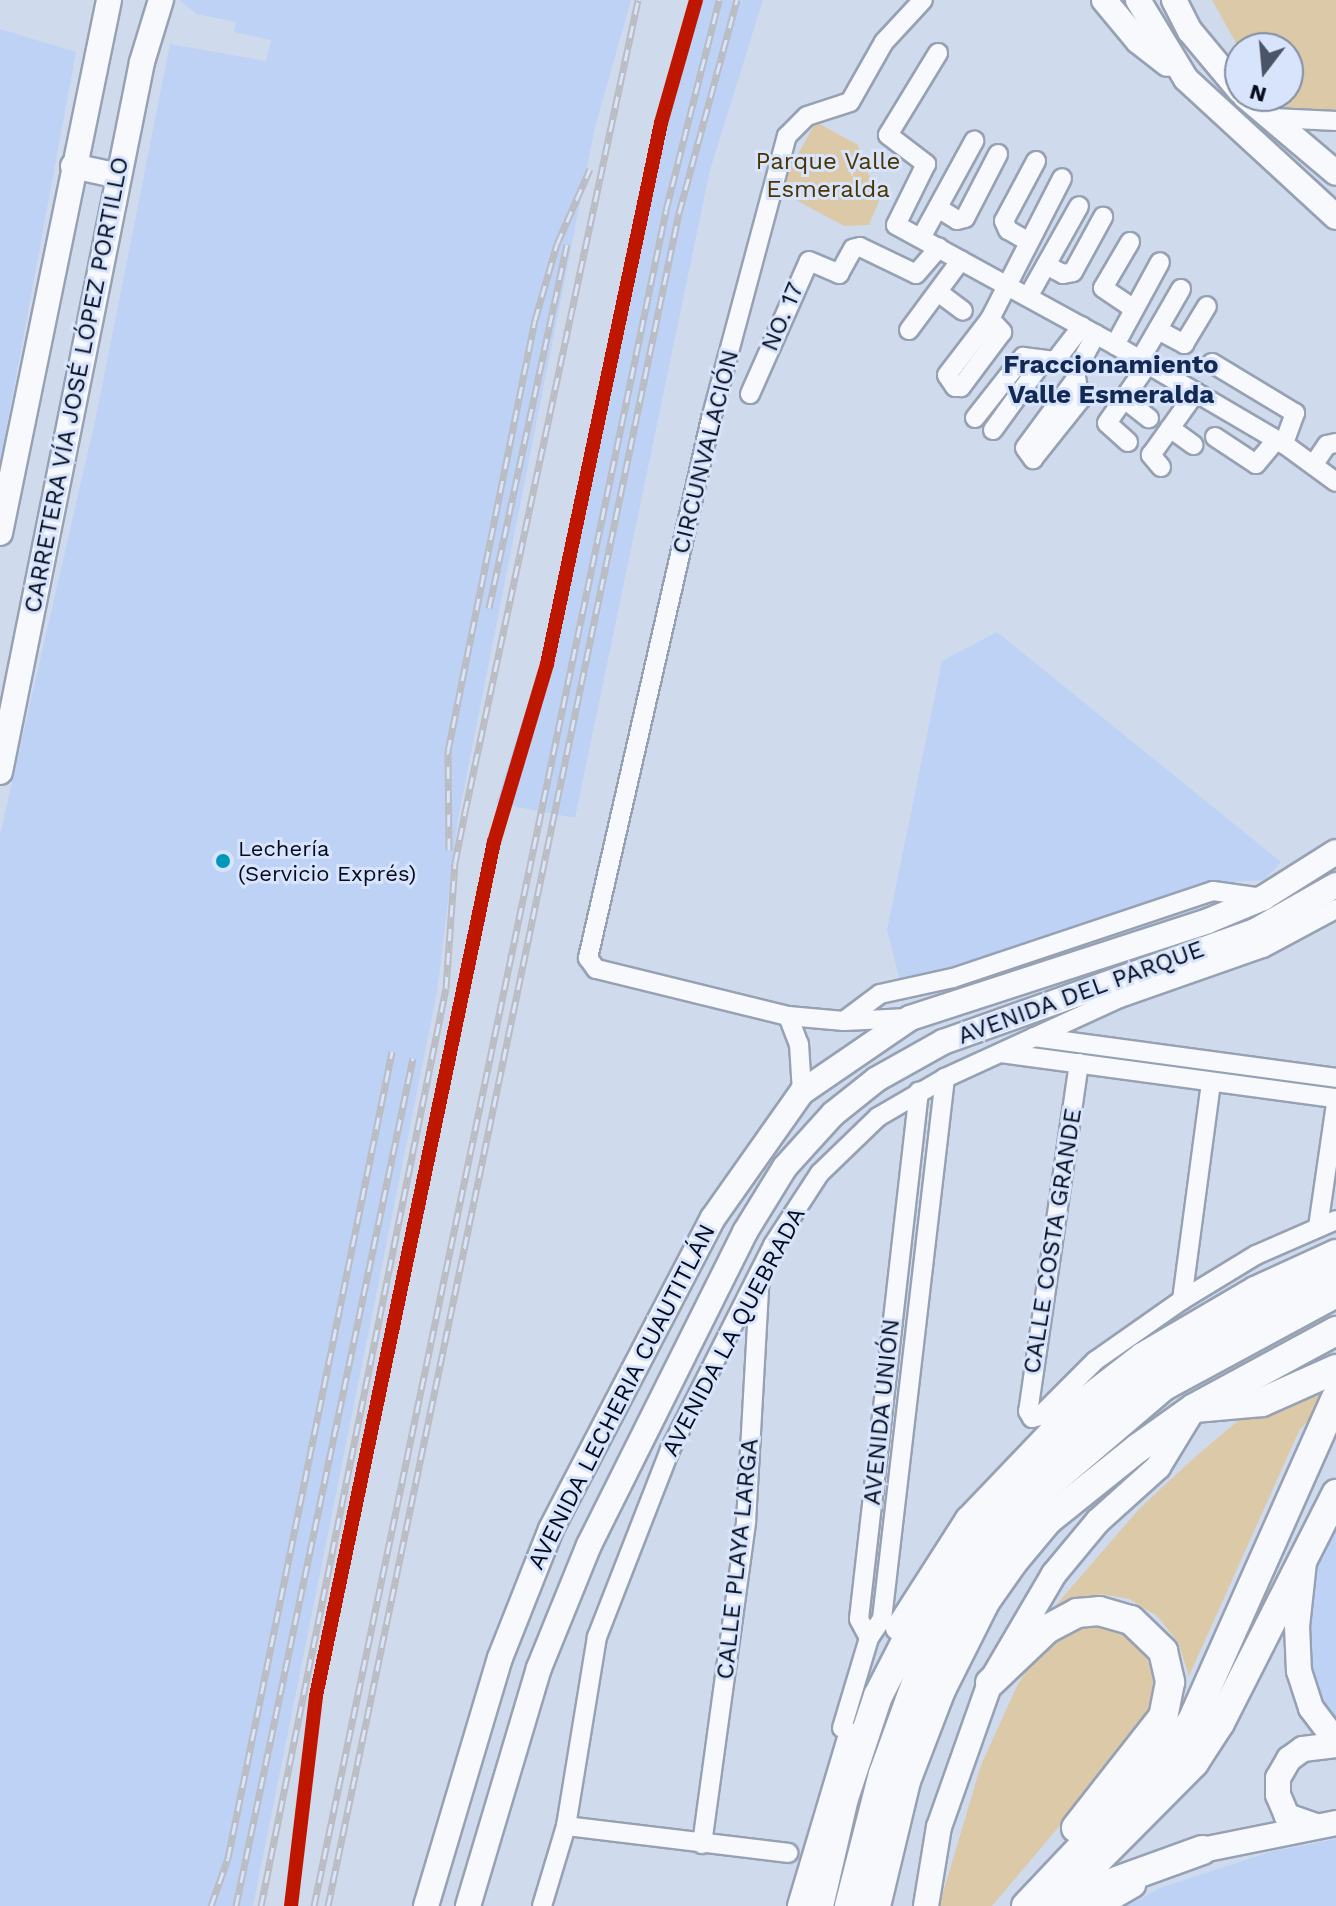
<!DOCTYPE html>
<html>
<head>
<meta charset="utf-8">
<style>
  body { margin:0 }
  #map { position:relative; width:1336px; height:1906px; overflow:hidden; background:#d0daed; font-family:"Work Sans",sans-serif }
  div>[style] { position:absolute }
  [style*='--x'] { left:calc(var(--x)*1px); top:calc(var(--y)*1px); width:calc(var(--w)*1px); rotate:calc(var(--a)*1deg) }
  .built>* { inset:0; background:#bed2f6 }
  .green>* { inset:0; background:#dbc9a8 }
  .roads { filter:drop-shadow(2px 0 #97a1b4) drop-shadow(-2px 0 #97a1b4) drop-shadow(0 2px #97a1b4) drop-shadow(0 -2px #97a1b4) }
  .minor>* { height:18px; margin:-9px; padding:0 9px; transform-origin:9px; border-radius:9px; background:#f8f9fc }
  .major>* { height:24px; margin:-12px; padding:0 12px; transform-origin:12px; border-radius:12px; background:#f8f9fc }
  .highway>* { height:28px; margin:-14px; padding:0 14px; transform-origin:14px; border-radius:14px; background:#f8f9fc }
  .rail>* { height:7px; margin-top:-3.5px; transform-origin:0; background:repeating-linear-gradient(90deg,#d7e4fb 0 12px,#babcc2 0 24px); box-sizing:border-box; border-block:2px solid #babcc2 }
  .rail-1>* { height:14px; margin:-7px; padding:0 7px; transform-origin:7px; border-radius:7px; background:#bf1600 }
  .dots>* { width:22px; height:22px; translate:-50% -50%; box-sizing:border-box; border:4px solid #d7e4fb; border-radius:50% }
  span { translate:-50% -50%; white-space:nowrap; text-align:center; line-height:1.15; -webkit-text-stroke:6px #d7e4fb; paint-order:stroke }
  .bus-label { font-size:22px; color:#030a1d }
  .left { translate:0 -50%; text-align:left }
  .park-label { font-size:24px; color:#4b3400 }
  .street-label { font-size:24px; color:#030a1d }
  .neighbourhood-label { font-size:26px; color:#122955; font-weight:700 }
  .north { position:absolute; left:1224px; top:32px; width:80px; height:80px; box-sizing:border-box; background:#d7e4fb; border:2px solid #828da2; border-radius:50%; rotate:196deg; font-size:22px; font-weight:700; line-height:32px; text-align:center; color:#030a1d }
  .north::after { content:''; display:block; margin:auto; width:28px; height:36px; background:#4b5366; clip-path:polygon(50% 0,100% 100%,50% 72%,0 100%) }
</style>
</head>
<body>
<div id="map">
  <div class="built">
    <i style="clip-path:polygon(179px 0,631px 0,595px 127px,458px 819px,437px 992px,253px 1906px,0 1906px,0 835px,97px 412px,170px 44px,266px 61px,271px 40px,234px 32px,236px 22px,197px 14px)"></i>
    <i style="clip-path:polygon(692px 0,763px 0,710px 170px,575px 818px,496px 803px,550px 633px,664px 87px)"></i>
    <i style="clip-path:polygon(0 29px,76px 52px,0 463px)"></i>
    <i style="clip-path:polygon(997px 632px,1281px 862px,1264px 880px,1215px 883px,956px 972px,899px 978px,887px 930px,942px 661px)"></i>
    <i style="clip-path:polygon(1336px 1520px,1336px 1731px,1309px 1688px,1307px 1595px)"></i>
    <i style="clip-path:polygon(1336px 1839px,1336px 1906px,1127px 1906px,1160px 1888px,1270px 1852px)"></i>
  </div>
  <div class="green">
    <i style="clip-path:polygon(1212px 0,1336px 0,1336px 119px,1278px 117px,1266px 96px,1288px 96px,1288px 48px,1240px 50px)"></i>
    <i style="clip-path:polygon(816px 122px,858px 145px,863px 166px,882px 194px,869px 225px,844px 226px,783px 193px,786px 175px)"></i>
    <i style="clip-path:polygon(1336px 1359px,1321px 1406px,1299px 1431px,1189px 1676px,1178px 1642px,1157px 1616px,1129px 1599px,1101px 1594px,1056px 1605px,1139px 1509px,1195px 1457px,1258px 1404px)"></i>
    <i style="clip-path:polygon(1098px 1625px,1123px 1632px,1142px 1650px,1154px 1673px,1154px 1699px,1144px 1726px,992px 1906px,939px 1906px,981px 1765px,1018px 1684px,1040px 1650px,1065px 1631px)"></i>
  </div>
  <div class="roads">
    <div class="minor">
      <i style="--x:938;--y:53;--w:96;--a:121.4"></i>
      <i style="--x:888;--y:135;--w:48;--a:37.3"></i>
      <i style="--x:926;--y:164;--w:68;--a:116.2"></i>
      <i style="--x:896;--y:225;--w:250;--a:28.7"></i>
      <i style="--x:1115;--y:345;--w:196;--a:30.4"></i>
      <i style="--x:1284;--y:444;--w:64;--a:36.2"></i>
      <i style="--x:1271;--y:118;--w:65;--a:2.6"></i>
      <i style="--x:938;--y:208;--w:22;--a:32"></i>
      <i style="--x:957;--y:220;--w:8;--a:-14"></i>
      <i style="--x:965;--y:218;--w:72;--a:-62.7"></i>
      <i style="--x:921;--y:238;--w:111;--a:-61.3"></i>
      <i style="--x:1029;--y:242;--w:24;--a:-150"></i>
      <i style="--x:1008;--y:230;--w:10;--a:-114"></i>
      <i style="--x:1004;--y:221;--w:68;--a:-61.9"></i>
      <i style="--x:1130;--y:242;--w:53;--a:120.4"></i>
      <i style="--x:1103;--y:288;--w:37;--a:34"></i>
      <i style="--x:1046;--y:265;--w:19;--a:28"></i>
      <i style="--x:1063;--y:274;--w:10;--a:-11"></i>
      <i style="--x:1073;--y:272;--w:63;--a:-61.4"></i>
      <i style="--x:938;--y:292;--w:31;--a:37"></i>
      <i style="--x:1028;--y:297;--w:104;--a:-60.7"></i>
      <i style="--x:990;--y:319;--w:18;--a:47"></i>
      <i style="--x:1002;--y:332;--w:69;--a:126.7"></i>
      <i style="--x:961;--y:387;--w:6;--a:180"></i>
      <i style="--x:955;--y:387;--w:14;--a:-124"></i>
      <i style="--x:947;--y:375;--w:71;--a:-52.5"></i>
      <i style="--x:990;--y:319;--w:158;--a:-62.9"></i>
      <i style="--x:909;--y:330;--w:87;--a:-53.4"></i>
      <i style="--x:1158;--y:330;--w:30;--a:28"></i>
      <i style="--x:1184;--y:344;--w:44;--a:-58.8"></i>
      <i style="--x:1115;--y:345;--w:94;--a:-61.5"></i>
      <i style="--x:1140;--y:360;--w:82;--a:-60"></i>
      <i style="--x:1212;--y:363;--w:97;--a:31.1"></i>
      <i style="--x:1295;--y:413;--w:33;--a:110"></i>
      <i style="--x:1075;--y:380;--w:84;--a:126.3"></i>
      <i style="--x:1025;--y:448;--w:14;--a:54"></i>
      <i style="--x:1033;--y:459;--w:75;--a:-51.5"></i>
      <i style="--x:1080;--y:400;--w:27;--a:-100"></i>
      <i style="--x:1075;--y:373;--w:44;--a:-61.7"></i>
      <i style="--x:750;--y:394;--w:145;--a:-66.1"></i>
      <i style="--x:809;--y:261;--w:33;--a:23"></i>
      <i style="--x:839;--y:274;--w:29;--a:-61"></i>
      <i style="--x:853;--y:249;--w:7;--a:-16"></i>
      <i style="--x:860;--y:247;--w:62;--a:25.7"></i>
      <i style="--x:916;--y:274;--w:35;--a:-49"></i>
      <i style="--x:1123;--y:398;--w:33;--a:38"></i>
      <i style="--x:975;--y:418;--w:78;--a:-51.8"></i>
      <i style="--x:1023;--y:357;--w:32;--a:7"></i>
      <i style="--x:1055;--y:361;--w:44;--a:-52.4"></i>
      <i style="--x:1170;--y:428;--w:29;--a:36"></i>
      <i style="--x:993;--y:430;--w:85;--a:-54.1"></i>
      <i style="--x:1215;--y:437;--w:49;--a:33.4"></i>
      <i style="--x:1256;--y:464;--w:31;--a:-50"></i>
      <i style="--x:1128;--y:442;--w:28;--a:-138"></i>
      <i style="--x:1107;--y:423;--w:72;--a:-55.2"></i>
      <i style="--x:1314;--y:464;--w:23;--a:-56"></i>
      <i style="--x:1327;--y:445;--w:9;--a:-13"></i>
      <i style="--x:1161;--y:467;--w:16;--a:-130"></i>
      <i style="--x:1151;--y:455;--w:77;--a:-54.5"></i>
      <i style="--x:788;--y:1016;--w:30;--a:69"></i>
      <i style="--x:799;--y:1044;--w:48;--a:86.4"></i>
      <i style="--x:909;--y:1018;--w:65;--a:177.4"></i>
      <i style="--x:844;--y:1021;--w:56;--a:-174.9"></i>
      <i style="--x:788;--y:1016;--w:198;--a:-166.2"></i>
      <i style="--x:596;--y:969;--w:14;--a:-126"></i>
      <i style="--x:588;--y:958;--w:553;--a:-77.15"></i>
      <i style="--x:711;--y:419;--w:293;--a:-75"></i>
      <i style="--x:787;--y:136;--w:28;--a:-45"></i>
      <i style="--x:807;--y:116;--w:45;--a:-18"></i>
      <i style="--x:850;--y:102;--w:69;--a:-60.5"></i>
      <i style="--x:884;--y:42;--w:57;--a:-47.1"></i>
      <i style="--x:844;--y:1021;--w:45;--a:-36.9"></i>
      <i style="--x:880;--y:994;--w:75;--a:-12.4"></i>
      <i style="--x:953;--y:978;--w:274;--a:-18.5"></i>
      <i style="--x:1213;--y:891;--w:50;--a:8"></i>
      <i style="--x:1034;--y:1037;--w:305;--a:7.7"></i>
      <i style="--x:1001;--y:1053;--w:338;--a:7.7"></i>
      <i style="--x:1079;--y:1063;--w:352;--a:98.3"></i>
      <i style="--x:1028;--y:1411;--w:8;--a:60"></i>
      <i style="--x:1032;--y:1418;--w:8;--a:-14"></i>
      <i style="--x:1040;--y:1416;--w:78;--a:-45"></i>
      <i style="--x:1095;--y:1361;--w:106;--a:-35"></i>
      <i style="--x:1182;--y:1300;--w:87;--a:-31.3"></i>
      <i style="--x:1256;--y:1255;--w:87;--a:-23.6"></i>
      <i style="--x:1318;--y:1227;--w:124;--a:-81.7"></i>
      <i style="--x:1182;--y:1300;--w:220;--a:-82.4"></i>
      <i style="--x:869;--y:1638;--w:21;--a:-118"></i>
      <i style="--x:859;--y:1619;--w:531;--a:-83.52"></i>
      <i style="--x:842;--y:1728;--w:94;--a:-73.3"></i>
      <i style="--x:869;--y:1638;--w:23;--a:-56"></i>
      <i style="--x:882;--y:1619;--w:545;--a:-83.36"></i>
      <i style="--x:566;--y:1826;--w:224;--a:6.9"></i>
      <i style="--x:702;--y:1844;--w:325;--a:-82.2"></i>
      <i style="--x:746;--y:1522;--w:248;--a:-86.8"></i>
      <i style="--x:542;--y:1906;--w:84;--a:-73.3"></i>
      <i style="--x:566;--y:1826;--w:192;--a:-80.7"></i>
      <i style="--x:597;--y:1637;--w:199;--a:-68.7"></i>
      <i style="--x:669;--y:1452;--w:232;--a:-63.3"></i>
      <i style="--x:773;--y:1245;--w:86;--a:-56.9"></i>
      <i style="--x:820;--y:1173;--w:81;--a:-44"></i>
      <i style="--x:878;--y:1117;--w:78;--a:-30.2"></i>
      <i style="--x:945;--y:1078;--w:192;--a:-24.6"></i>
      <i style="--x:1120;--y:998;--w:151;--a:-19.3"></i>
      <i style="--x:1263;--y:948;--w:83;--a:-28.1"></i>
    </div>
    <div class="major">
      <i style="--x:1104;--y:0;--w:53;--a:50.3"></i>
      <i style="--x:1138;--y:41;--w:37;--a:38"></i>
      <i style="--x:1138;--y:0;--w:92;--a:58.7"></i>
      <i style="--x:1186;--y:79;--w:204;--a:42.6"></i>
      <i style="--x:1174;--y:0;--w:35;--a:63"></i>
      <i style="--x:1190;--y:31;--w:78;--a:50.2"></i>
      <i style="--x:1245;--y:96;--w:119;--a:40.2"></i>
      <i style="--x:73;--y:166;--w:47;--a:12.3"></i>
      <i style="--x:0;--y:533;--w:544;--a:-78.44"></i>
      <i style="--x:0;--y:772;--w:724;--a:-78.69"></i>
      <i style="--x:142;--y:62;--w:65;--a:-73"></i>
      <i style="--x:1304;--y:1562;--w:64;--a:96.2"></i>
      <i style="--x:1297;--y:1626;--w:45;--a:87.5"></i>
      <i style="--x:1299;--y:1671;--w:39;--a:72"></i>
      <i style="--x:1311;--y:1708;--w:41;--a:52.9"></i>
      <i style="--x:898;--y:1628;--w:130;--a:-57.3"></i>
      <i style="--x:968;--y:1519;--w:155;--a:-46.3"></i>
      <i style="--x:1075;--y:1407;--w:85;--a:-37.8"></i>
      <i style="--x:1142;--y:1355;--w:131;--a:-30.3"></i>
      <i style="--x:1255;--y:1289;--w:89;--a:-24.6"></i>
      <i style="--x:1316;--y:1826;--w:31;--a:-161"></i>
      <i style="--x:1287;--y:1816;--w:23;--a:-113"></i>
      <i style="--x:1278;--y:1795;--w:17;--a:-90"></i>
      <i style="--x:1278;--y:1778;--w:22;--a:-60"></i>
      <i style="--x:1289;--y:1759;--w:17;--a:-36"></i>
      <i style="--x:1303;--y:1749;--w:33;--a:-7"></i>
      <i style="--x:1187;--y:1857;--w:17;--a:-25"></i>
      <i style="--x:1202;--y:1850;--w:137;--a:-11.4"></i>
      <i style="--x:426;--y:1906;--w:259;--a:-73.4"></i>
      <i style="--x:500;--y:1658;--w:139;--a:-68.4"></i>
      <i style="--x:551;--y:1529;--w:351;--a:-62.5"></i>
      <i style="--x:713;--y:1218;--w:154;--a:-54.8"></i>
      <i style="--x:802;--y:1092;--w:131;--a:-34.4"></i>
      <i style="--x:910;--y:1018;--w:313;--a:-18"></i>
      <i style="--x:1208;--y:921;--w:60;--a:-22.7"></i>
      <i style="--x:1263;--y:898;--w:86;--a:-32.2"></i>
      <i style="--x:468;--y:1906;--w:248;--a:-73.4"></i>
      <i style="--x:539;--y:1668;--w:133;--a:-67.9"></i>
      <i style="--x:589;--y:1545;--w:350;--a:-63.5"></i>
      <i style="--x:745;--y:1232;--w:76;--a:-58.4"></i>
      <i style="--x:785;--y:1167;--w:72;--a:-47.8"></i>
      <i style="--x:833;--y:1114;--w:56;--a:-38.5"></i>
      <i style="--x:877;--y:1079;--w:76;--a:-29.3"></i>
      <i style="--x:943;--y:1042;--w:331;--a:-19.6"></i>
      <i style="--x:1255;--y:931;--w:93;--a:-29.6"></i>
      <i style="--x:800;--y:1906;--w:178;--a:-73.4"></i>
      <i style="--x:926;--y:1906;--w:80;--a:-80.7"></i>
      <i style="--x:939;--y:1827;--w:153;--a:-70.5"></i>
      <i style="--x:990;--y:1683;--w:126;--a:-59.6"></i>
      <i style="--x:1054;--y:1574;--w:69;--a:-50.3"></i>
      <i style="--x:1098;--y:1521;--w:81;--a:-42"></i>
      <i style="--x:1158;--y:1467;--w:69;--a:-58.6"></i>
      <i style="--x:1097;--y:1906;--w:42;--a:-30.3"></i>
    </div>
    <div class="highway">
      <i style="--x:1195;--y:1408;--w:67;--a:-5.1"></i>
      <i style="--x:1262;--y:1402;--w:81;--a:-24"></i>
      <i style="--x:990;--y:1683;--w:79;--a:-43.5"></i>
      <i style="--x:1047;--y:1629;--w:34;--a:-28"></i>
      <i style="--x:1077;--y:1613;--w:22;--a:-5"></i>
      <i style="--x:1099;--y:1611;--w:33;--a:16"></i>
      <i style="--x:1131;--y:1620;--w:45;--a:44.1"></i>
      <i style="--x:1163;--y:1651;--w:32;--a:77"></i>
      <i style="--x:1170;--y:1682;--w:36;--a:101"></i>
      <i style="--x:1163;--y:1717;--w:141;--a:128.1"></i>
      <i style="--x:1067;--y:1899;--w:144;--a:-19.9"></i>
      <i style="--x:819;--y:1906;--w:111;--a:-77"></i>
      <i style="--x:844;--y:1798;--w:108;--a:-71.6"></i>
      <i style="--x:878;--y:1696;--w:90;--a:-62.9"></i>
      <i style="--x:919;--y:1616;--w:111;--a:-55.3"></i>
      <i style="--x:982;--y:1525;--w:99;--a:-47.5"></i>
      <i style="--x:1049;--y:1452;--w:134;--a:-38.9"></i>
      <i style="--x:1153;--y:1368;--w:210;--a:-29.1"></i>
      <i style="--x:849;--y:1906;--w:136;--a:-75.6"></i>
      <i style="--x:883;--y:1774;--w:100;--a:-70.1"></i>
      <i style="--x:917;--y:1680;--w:107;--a:-63.4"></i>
      <i style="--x:965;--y:1584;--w:106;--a:-52.3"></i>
      <i style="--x:1030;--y:1500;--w:176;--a:-40.4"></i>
      <i style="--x:1164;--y:1386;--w:196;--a:-28.4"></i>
      <i style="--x:876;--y:1906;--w:129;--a:-76.5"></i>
      <i style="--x:906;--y:1781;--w:97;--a:-69"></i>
      <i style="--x:941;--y:1690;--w:98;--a:-63.4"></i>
      <i style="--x:985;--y:1602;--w:49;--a:-55"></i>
      <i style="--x:1013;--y:1562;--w:55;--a:-50.2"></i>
      <i style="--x:1048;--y:1520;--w:115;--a:-38.7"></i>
      <i style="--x:1138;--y:1448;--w:69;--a:-35.5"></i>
      <i style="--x:1194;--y:1408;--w:162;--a:-28.5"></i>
      <i style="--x:1026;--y:1906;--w:197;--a:-46.6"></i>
      <i style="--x:1161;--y:1763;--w:52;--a:-53.6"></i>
      <i style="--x:1192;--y:1721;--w:354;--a:-66"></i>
      <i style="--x:1052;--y:1906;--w:202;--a:-45.2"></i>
      <i style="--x:1194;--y:1763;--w:48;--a:-57"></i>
      <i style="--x:1220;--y:1723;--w:257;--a:-63.1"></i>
    </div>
  </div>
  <div class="rail">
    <i style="--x:489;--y:608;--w:372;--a:-77.9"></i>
    <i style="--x:449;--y:850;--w:99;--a:-90.6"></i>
    <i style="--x:448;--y:751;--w:440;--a:-78.6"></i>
    <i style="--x:535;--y:320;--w:79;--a:-73.9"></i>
    <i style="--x:557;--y:244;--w:82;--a:-66.3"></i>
    <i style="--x:211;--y:1906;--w:51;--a:-70.5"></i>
    <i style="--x:228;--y:1858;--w:823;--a:-78.5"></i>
    <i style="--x:236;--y:1906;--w:866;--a:-78.21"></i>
    <i style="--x:261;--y:1906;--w:936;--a:-78.61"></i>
    <i style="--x:446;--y:988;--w:125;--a:-85.9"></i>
    <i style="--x:455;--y:863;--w:52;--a:-78.9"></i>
    <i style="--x:465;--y:812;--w:830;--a:-77.97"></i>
    <i style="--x:314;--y:1906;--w:1732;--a:-78.27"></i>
    <i style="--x:666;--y:210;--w:217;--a:-75.8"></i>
    <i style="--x:328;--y:1906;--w:1729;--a:-78.29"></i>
    <i style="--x:679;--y:213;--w:221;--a:-74.8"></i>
  </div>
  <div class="rail-1">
    <i style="--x:291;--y:1906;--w:211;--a:-83.2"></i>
    <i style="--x:316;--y:1696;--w:872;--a:-78.23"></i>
    <i style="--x:494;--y:842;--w:186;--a:-73.4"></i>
    <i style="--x:547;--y:664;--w:553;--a:-78.1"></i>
    <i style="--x:661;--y:123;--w:128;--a:-74.1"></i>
  </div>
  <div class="dots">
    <i style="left:223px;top:861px;background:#0099bc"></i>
  </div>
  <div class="bus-label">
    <span class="left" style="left:238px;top:861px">Lechería<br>(Servicio Exprés)</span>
  </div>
  <div class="park-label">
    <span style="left:828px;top:176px">Parque Valle<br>Esmeralda</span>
  </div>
  <div class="street-label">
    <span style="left:783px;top:317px;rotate:-67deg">NO. 17</span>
    <span style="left:77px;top:385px;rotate:-79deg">CARRETERA VÍA JOSÉ LÓPEZ PORTILLO</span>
    <span style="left:706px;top:452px;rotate:-76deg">CIRCUNVALACIÓN</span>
    <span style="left:1081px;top:993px;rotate:-20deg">AVENIDA DEL PARQUE</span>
    <span style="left:1053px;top:1241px;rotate:-81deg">CALLE COSTA GRANDE</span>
    <span style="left:734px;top:1332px;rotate:-62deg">AVENIDA LA QUEBRADA</span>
    <span style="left:622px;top:1397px;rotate:-63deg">AVENIDA LECHERIA CUAUTITLÁN</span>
    <span style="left:882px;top:1412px;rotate:-84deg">AVENIDA UNIÓN</span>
    <span style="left:738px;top:1559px;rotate:-84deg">CALLE PLAYA LARGA</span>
  </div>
  <div class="neighbourhood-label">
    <span style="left:1111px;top:380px">Fraccionamiento<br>Valle Esmeralda</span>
  </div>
  <div class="north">N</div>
</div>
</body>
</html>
